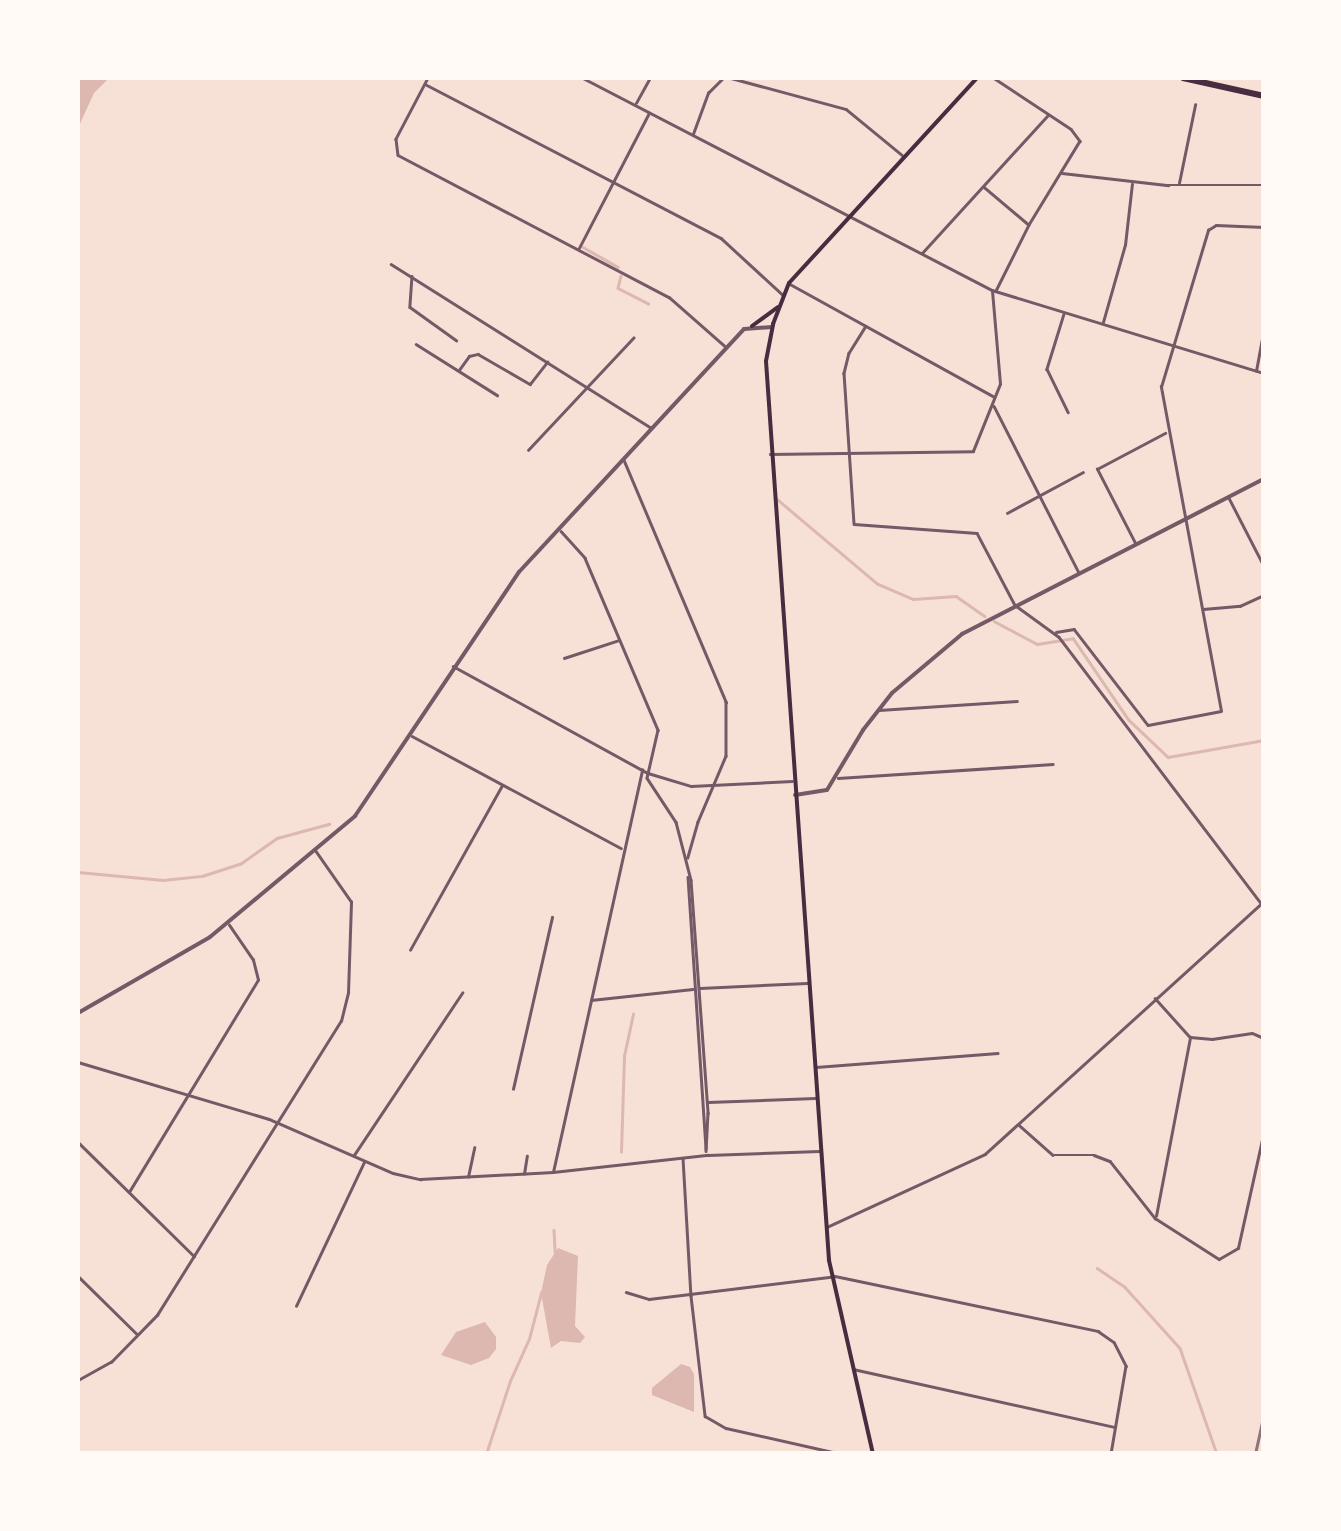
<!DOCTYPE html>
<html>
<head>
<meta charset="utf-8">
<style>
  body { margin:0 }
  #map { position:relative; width:1341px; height:1531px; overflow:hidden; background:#f7e1d7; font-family:"PT Sans",sans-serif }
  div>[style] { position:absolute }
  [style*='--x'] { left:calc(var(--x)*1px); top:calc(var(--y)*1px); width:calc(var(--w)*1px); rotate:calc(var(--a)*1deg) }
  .water>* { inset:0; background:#dcb8b0 }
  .stream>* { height:2.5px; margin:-1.25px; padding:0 1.25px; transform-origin:1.25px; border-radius:1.25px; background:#dcb8b0 }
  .minor>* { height:2.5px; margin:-1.25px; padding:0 1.25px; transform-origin:1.25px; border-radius:1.25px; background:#755966 }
  .tertiary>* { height:4px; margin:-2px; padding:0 2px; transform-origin:2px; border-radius:2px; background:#755966 }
  .secondary>* { height:4px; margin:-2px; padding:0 2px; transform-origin:2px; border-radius:2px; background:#4a2c40 }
  .trunk>* { height:6px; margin:-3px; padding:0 3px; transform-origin:3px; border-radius:3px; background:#4a2c40 }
  .rail>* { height:2.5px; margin:-1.25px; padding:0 1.25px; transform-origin:1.25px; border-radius:1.25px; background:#8f747c }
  span { translate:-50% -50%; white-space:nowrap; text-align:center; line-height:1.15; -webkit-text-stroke:10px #fffaf5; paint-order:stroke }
  .frame { position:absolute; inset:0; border:80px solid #fffaf5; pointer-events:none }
</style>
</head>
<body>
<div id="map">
  <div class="water">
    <i style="clip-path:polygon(78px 78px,109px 78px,94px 93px,78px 128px)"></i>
    <i style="clip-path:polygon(558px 1248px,578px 1256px,575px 1326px,585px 1337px,580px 1343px,561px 1341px,551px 1348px,541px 1293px,547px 1265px)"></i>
    <i style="clip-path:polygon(485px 1322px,496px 1337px,496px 1349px,489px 1358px,471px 1365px,441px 1355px,456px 1332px)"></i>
    <i style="clip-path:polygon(681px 1364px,690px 1367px,694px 1374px,694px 1412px,652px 1395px,652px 1388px)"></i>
  </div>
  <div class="stream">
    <i style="--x:583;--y:247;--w:40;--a:29.7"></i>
    <i style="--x:621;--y:276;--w:12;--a:104"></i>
    <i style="--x:618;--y:288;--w:34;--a:27"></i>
    <i style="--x:777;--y:499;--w:132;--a:40.1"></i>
    <i style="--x:878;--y:584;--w:38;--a:23"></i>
    <i style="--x:913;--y:599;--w:43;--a:-4"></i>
    <i style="--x:956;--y:596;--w:35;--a:35"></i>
    <i style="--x:994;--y:621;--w:49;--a:28.1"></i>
    <i style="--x:1037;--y:644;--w:36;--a:-9"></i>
    <i style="--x:1073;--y:638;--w:99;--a:55.7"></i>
    <i style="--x:1129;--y:720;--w:54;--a:43.5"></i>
    <i style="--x:1168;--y:757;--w:97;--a:-10"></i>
    <i style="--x:78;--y:872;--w:85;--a:5.4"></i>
    <i style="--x:163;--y:880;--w:39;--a:-6"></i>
    <i style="--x:202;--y:876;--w:40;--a:-18"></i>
    <i style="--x:240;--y:864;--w:45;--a:-35.1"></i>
    <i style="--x:277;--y:838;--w:54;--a:-15.1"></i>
    <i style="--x:621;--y:1152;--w:96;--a:-88.2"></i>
    <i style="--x:624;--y:1056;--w:43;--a:-77.9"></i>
    <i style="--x:554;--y:1230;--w:22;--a:87"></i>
    <i style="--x:1097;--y:1268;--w:34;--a:34"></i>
    <i style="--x:1125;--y:1287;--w:82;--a:48"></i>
    <i style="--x:1180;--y:1348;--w:112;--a:70.8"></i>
    <i style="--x:486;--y:1454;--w:77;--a:-71.8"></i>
    <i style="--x:510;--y:1381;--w:46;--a:-65.7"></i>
    <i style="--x:529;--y:1339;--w:48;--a:-75.4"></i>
  </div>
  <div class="minor">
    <i style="--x:428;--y:78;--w:69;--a:117.7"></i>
    <i style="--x:396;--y:139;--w:16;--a:83"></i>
    <i style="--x:398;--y:155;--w:306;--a:27.7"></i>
    <i style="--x:669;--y:297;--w:76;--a:41.3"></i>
    <i style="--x:583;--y:78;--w:461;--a:27.4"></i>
    <i style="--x:992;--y:290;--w:284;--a:17"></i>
    <i style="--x:731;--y:78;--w:119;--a:15.1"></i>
    <i style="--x:846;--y:109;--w:72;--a:39.4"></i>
    <i style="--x:994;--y:78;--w:92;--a:33.5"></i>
    <i style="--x:1071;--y:129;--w:15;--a:53"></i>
    <i style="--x:1080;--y:141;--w:98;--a:121.3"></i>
    <i style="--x:1029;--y:225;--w:72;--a:116.6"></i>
    <i style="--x:425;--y:84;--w:334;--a:27.5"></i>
    <i style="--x:721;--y:238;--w:84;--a:42.6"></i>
    <i style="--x:636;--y:103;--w:29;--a:-61"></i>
    <i style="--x:693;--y:134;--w:44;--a:-69.9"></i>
    <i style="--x:708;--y:93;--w:21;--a:-45"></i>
    <i style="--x:1062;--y:173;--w:107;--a:6.5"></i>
    <i style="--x:1168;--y:185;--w:96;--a:0"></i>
    <i style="--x:1179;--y:183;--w:80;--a:-78.4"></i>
    <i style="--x:984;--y:187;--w:57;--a:40.1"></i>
    <i style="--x:579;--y:248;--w:152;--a:-62.6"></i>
    <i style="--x:922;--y:253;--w:187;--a:-47.6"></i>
    <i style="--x:391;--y:264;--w:306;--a:32.2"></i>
    <i style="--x:412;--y:276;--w:31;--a:94"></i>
    <i style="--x:410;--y:307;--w:57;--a:35.7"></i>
    <i style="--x:790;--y:284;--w:232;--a:28.9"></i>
    <i style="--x:1064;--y:314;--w:58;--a:107.2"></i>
    <i style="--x:1047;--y:369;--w:48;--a:64"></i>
    <i style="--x:1103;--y:322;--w:80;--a:-74.1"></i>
    <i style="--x:1125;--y:245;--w:61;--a:-83.5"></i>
    <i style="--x:866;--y:326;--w:32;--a:122"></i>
    <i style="--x:849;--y:353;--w:21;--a:104"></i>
    <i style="--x:844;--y:373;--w:151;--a:86.2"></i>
    <i style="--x:854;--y:524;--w:123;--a:4.2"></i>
    <i style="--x:977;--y:533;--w:81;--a:62.2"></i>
    <i style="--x:1015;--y:605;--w:54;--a:36"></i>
    <i style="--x:1059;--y:637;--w:339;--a:52.8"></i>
    <i style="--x:416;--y:344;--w:96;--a:32.2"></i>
    <i style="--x:459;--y:370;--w:17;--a:-54"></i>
    <i style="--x:469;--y:356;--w:9;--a:-13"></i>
    <i style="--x:478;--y:354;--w:60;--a:30"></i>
    <i style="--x:530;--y:384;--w:28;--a:-52"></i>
    <i style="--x:1256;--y:371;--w:44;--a:-79.5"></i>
    <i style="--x:994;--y:406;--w:187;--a:63"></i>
    <i style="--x:528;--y:450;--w:154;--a:-46.8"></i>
    <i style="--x:770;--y:454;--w:203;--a:-0.8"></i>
    <i style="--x:973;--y:451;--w:72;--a:-68.1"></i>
    <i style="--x:1000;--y:384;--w:93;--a:-94.9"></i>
    <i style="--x:624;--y:460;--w:263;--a:67.1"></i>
    <i style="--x:726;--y:702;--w:54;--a:90"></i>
    <i style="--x:726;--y:756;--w:72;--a:113"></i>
    <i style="--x:698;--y:822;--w:37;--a:106"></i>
    <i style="--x:1229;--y:498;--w:76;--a:62.8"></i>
    <i style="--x:1007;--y:513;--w:86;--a:-28.3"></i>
    <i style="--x:561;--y:531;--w:36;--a:48"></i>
    <i style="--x:585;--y:558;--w:187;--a:67"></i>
    <i style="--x:658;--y:730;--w:49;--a:102.9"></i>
    <i style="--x:647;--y:778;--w:53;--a:56.6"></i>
    <i style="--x:676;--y:822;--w:60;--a:75.5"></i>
    <i style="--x:691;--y:880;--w:234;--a:85.8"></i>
    <i style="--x:708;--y:1113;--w:38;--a:93"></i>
    <i style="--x:1135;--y:543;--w:83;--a:-117.2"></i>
    <i style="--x:1097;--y:469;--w:77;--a:-27.9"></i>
    <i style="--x:1203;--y:609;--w:37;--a:-5"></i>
    <i style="--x:1240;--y:606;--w:26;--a:-25"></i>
    <i style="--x:1056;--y:632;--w:18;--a:-9"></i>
    <i style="--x:1074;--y:629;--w:121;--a:52.4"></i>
    <i style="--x:1148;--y:725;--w:74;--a:-10.9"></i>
    <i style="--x:1221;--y:711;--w:330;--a:-100.5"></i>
    <i style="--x:1161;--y:387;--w:164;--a:-73.3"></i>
    <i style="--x:1208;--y:230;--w:9;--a:-32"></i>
    <i style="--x:1216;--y:225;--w:48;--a:2.4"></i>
    <i style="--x:564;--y:658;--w:58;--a:-18.1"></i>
    <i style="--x:453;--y:666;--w:222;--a:28.8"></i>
    <i style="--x:648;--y:773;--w:45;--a:16.8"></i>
    <i style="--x:691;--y:786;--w:101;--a:-2.8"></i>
    <i style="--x:879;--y:710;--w:138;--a:-3.7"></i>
    <i style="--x:412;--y:736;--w:237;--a:28.2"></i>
    <i style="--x:838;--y:778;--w:215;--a:-3.7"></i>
    <i style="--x:688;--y:877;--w:272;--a:86.2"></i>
    <i style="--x:410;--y:950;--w:187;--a:-60.8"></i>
    <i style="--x:700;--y:988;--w:107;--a:-2.7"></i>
    <i style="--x:1155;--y:998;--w:52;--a:48.1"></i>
    <i style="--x:1190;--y:1037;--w:22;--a:5"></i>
    <i style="--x:1212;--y:1039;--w:40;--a:-8.5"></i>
    <i style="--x:1252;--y:1033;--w:13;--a:23"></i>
    <i style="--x:591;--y:1000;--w:102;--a:-6.2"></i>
    <i style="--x:78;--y:1062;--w:199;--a:16.6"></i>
    <i style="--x:269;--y:1119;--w:135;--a:23.5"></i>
    <i style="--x:393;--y:1173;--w:28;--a:13"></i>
    <i style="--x:420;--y:1179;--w:133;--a:-3"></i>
    <i style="--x:553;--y:1172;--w:156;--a:-6.3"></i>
    <i style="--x:708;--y:1155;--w:111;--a:-2.1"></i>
    <i style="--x:816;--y:1067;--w:182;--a:-4.4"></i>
    <i style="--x:513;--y:1089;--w:176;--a:-77.2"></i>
    <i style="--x:708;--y:1102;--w:107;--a:-2.1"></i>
    <i style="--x:1019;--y:1125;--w:45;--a:41.4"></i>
    <i style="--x:1053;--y:1155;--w:41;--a:0"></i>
    <i style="--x:1094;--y:1155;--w:17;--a:21"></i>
    <i style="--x:1110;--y:1161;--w:73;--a:51.7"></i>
    <i style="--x:1155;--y:1218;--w:76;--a:32.6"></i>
    <i style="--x:1219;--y:1259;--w:22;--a:-30"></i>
    <i style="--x:1238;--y:1248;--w:120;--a:-77.5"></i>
    <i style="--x:78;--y:1142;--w:163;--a:44.5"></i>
    <i style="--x:354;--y:1155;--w:195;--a:-56.3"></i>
    <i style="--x:683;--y:1158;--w:138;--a:86.7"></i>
    <i style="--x:691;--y:1296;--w:121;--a:83.3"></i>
    <i style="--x:705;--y:1416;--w:24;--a:30"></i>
    <i style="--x:726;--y:1428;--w:118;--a:12.7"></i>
    <i style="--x:553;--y:1172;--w:412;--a:-77.5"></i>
    <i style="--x:524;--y:1174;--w:18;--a:-81"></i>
    <i style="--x:468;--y:1177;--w:30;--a:-78"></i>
    <i style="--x:129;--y:1192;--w:248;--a:-58.7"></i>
    <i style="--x:258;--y:980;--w:21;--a:-104"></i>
    <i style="--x:253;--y:960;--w:42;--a:-124.4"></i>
    <i style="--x:1156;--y:1216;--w:182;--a:-79.2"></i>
    <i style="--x:827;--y:1227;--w:174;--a:-24.8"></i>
    <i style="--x:985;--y:1154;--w:377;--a:-42.2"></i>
    <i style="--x:78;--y:1276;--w:83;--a:44.5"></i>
    <i style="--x:626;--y:1292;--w:24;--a:17"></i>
    <i style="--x:649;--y:1299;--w:187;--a:-7"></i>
    <i style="--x:835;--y:1276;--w:269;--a:11.8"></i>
    <i style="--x:1098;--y:1331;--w:19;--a:35"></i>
    <i style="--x:1114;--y:1342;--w:27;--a:63"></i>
    <i style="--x:1126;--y:1366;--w:89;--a:99.7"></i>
    <i style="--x:296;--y:1306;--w:159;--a:-64.7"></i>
    <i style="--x:853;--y:1369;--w:267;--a:12.5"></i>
    <i style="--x:78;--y:1380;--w:38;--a:-29"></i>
    <i style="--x:111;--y:1362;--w:66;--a:-45.6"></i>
    <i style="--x:157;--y:1315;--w:347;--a:-58"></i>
    <i style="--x:341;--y:1021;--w:29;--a:-76"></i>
    <i style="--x:348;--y:993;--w:91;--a:-88.1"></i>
    <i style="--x:351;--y:902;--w:61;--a:-125"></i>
  </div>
  <div class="tertiary">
    <i style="--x:795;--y:795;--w:32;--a:-9"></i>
    <i style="--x:827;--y:790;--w:70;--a:-59"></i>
    <i style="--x:863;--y:730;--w:47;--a:-51.9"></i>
    <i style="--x:892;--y:693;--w:92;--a:-40.1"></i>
    <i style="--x:962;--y:634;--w:339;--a:-27.2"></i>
    <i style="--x:78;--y:1013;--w:152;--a:-29.9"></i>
    <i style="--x:210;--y:937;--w:189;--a:-39.8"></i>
    <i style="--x:355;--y:816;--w:294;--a:-56.1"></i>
    <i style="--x:519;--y:572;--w:331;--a:-47.2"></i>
    <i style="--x:744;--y:329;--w:28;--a:-4"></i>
  </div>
  <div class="secondary">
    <i style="--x:752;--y:326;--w:32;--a:-36"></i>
    <i style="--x:873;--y:1454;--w:199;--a:-102.8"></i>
    <i style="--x:829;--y:1260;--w:901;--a:-94.01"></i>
    <i style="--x:766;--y:361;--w:38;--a:-79"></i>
    <i style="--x:773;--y:324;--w:44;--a:-68.7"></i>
    <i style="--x:789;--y:283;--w:278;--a:-47.5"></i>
  </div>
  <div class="trunk">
    <i style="--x:1183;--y:78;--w:83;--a:12.5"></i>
  </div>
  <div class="rail">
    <i style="--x:1255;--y:1454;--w:42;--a:-77.6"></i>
  </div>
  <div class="frame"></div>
</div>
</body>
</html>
